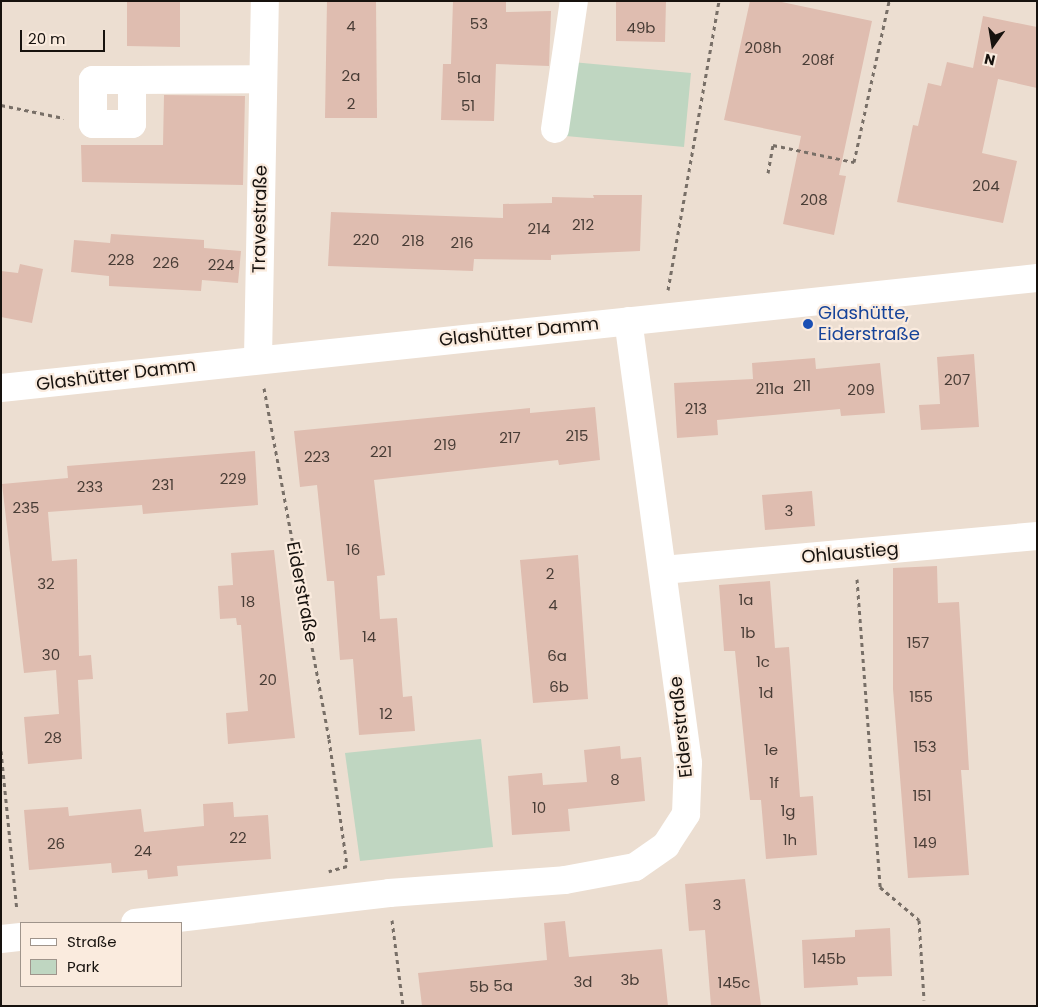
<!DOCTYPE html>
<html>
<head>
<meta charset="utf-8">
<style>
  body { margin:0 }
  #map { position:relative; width:1038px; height:1007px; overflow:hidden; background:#ecded1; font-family:Poppins,sans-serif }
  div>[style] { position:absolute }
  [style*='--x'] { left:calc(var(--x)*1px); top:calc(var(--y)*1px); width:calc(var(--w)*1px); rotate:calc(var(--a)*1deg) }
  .green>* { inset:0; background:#bfd6c1 }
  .building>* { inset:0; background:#dfbdb0 }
  .path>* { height:3px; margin-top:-1.5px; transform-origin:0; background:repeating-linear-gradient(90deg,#786f67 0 4px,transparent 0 8px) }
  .minor>* { height:28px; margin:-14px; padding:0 14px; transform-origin:14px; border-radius:14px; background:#fff }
  .dots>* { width:14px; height:14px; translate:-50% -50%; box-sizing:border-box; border:2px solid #faebde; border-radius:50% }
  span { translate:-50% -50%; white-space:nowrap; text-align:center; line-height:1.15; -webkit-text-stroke:4.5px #faebde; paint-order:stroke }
  .number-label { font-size:15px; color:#493d36 }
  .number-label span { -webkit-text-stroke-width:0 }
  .street-label { font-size:18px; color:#17120e }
  .transit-label { font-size:18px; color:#164399 }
  .left { translate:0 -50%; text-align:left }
  .frame { position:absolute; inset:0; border:2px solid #17120e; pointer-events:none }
  .legend { position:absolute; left:20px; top:922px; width:162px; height:65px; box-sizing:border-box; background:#faebde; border:1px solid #9f948b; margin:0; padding:6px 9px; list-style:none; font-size:15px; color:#17120e }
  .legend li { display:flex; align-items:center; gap:10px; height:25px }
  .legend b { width:25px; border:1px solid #9f948b }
  .north { position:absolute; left:968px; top:20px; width:50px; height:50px; -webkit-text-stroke:4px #faebde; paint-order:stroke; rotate:193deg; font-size:14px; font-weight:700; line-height:20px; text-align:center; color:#17120e }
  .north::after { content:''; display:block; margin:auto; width:18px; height:22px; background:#17120e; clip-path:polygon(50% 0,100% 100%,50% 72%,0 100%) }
  .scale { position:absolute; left:20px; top:30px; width:85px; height:22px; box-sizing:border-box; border:2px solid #17120e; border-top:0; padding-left:6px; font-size:15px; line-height:18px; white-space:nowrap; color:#17120e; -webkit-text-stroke:4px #faebde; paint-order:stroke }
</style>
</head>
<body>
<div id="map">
  <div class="green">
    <i style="clip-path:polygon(572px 62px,691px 73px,684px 147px,566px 136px)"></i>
    <i style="clip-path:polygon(481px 739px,493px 847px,360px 861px,345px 753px)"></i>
  </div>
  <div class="building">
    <i style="clip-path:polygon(127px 1px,180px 1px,180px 47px,127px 46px)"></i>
    <i style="clip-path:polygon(327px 1px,376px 1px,377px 118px,325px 118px)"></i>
    <i style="clip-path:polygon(453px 1px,506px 1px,506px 12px,551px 11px,549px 66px,496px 64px,494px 121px,441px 120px,443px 64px,451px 64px)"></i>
    <i style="clip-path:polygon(616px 1px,666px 1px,665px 42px,616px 41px)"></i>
    <i style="clip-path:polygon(750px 1px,777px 1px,872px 21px,839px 175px,846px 176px,834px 235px,783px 224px,801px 136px,724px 120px)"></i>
    <i style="clip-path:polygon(983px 16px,1037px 27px,1037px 88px,998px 79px,982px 153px,1017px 161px,1003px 223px,897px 202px,913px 125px,918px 126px,928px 83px,941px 86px,947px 62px,973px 68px)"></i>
    <i style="clip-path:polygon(164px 95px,245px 96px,243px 185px,82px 182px,81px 145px,163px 145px)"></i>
    <i style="clip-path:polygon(593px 195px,642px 195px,640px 251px,551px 255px,551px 260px,474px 259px,473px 271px,328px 266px,331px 212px,503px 218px,503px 204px,552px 203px,552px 197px,594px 198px)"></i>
    <i style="clip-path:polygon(111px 234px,204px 240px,204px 248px,241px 251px,238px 283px,202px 280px,201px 291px,109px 286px,109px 276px,71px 272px,74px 240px,110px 243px)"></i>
    <i style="clip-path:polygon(20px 264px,43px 269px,32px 323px,1px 317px,1px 271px,18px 273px)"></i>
    <i style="clip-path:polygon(974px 354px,979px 427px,921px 430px,919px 405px,940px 404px,937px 357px)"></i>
    <i style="clip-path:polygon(815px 358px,816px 369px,880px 363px,885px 413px,841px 416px,840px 409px,717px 420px,718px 435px,677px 438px,674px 383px,753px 379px,752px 363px)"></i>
    <i style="clip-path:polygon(595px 407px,600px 460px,559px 465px,558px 460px,374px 480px,385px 575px,377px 576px,380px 619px,397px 618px,403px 697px,412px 696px,415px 731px,359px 735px,353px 659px,340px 660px,334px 581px,327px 581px,317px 485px,300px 487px,294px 431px,530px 408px,530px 413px)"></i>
    <i style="clip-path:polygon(255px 451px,258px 505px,143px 514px,142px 505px,48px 512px,52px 561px,77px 559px,79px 656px,91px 655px,93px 679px,78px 680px,82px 759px,28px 764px,24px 717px,59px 714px,56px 670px,24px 673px,2px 484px,68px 478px,67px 466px)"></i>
    <i style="clip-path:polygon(812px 491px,815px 526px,765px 530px,762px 495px)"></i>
    <i style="clip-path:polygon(274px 550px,295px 738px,228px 744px,226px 713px,248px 711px,241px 625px,237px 625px,236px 618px,220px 619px,218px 586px,233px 585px,231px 553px)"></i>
    <i style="clip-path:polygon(578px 555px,588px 699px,533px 703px,520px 560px)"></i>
    <i style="clip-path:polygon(937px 566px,938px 603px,959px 602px,969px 770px,961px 770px,969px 875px,908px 878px,893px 689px,893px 568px)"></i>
    <i style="clip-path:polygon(770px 581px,775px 648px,789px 647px,800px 797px,813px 796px,817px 855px,766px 859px,761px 800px,750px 800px,735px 651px,724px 651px,719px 585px)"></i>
    <i style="clip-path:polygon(620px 746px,621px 759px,641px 757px,645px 801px,568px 809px,570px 831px,512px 835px,508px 776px,542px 773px,543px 785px,587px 782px,584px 750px)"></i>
    <i style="clip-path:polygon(233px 802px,234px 817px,268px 815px,271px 859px,177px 866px,178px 876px,148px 879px,147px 870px,112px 873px,111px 863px,29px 870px,24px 810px,68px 807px,69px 816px,141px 809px,144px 832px,204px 826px,203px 804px)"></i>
    <i style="clip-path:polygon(745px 879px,761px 1006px,711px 1006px,705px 930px,689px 931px,685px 884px)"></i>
    <i style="clip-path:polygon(565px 921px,569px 957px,662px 949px,668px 1006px,422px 1006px,418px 973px,547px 960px,544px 923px)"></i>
    <i style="clip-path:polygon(890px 928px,892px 976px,857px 977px,858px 985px,804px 988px,802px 940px,855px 937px,855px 930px)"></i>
  </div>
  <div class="path">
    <i style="--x:1;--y:105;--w:64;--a:11.7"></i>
    <i style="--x:768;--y:173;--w:28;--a:-80"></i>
    <i style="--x:773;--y:145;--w:83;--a:11.9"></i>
    <i style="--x:854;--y:162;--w:165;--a:-77.7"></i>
    <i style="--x:668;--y:290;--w:293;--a:-80"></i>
    <i style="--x:264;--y:388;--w:357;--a:79.5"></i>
    <i style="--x:329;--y:739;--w:128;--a:81.9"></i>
    <i style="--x:347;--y:866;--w:19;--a:164"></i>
    <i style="--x:857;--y:579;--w:309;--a:85.7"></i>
    <i style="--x:880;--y:887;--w:51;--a:40.2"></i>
    <i style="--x:919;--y:920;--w:80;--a:86.4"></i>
    <i style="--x:1;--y:751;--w:160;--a:84.3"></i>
    <i style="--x:392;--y:920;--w:87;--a:82.7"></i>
  </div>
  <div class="minor">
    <i style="--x:132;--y:80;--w:39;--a:180"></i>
    <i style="--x:93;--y:80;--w:44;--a:90"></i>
    <i style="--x:93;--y:124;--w:39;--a:0"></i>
    <i style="--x:132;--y:124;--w:44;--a:-90"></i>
    <i style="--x:132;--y:80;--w:131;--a:-0.4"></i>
    <i style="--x:555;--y:129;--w:129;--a:-81.6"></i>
    <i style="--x:258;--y:358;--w:357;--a:-88.9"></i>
    <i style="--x:1;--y:388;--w:1042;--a:-6.06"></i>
    <i style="--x:663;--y:570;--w:376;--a:-5.2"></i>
    <i style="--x:135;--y:923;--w:256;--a:-6.7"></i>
    <i style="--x:389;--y:893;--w:176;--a:-4.2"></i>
    <i style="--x:565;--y:880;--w:71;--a:-10.5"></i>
    <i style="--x:635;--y:867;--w:38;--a:-35"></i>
    <i style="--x:666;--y:845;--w:37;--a:-57"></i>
    <i style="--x:686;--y:814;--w:51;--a:-87.8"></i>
    <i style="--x:688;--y:763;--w:446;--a:-97.7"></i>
    <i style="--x:1;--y:939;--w:20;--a:-6"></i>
  </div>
  <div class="dots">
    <i style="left:808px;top:324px;background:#1a4fb4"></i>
  </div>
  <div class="number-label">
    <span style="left:479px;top:24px">53</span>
    <span style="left:351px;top:26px">4</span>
    <span style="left:641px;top:28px">49b</span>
    <span style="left:763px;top:48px">208h</span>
    <span style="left:818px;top:60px">208f</span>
    <span style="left:351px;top:76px">2a</span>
    <span style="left:469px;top:78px">51a</span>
    <span style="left:351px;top:104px">2</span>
    <span style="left:468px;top:106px">51</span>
    <span style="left:986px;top:186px">204</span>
    <span style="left:814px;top:200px">208</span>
    <span style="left:583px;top:225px">212</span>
    <span style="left:539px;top:229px">214</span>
    <span style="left:366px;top:240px">220</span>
    <span style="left:413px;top:241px">218</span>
    <span style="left:462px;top:243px">216</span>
    <span style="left:121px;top:260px">228</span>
    <span style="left:166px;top:263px">226</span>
    <span style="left:221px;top:265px">224</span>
    <span style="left:957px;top:380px">207</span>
    <span style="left:802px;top:386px">211</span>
    <span style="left:770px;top:389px">211a</span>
    <span style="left:861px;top:390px">209</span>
    <span style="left:696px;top:409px">213</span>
    <span style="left:577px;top:436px">215</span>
    <span style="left:510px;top:438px">217</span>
    <span style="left:445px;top:445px">219</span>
    <span style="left:381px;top:452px">221</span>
    <span style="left:317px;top:457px">223</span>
    <span style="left:233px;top:479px">229</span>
    <span style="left:163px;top:485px">231</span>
    <span style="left:90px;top:487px">233</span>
    <span style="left:26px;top:508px">235</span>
    <span style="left:789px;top:511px">3</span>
    <span style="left:353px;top:550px">16</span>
    <span style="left:550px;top:574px">2</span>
    <span style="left:46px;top:584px">32</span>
    <span style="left:746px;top:600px">1a</span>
    <span style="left:248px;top:602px">18</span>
    <span style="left:553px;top:605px">4</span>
    <span style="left:748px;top:633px">1b</span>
    <span style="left:369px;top:637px">14</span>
    <span style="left:918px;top:643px">157</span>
    <span style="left:51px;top:655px">30</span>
    <span style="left:557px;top:656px">6a</span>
    <span style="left:763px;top:662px">1c</span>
    <span style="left:268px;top:680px">20</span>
    <span style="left:559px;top:687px">6b</span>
    <span style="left:766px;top:693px">1d</span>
    <span style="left:921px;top:697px">155</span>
    <span style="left:386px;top:714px">12</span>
    <span style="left:53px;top:738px">28</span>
    <span style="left:925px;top:747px">153</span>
    <span style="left:771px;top:750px">1e</span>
    <span style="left:615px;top:780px">8</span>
    <span style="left:774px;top:783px">1f</span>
    <span style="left:922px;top:796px">151</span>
    <span style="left:539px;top:808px">10</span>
    <span style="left:788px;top:811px">1g</span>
    <span style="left:238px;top:838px">22</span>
    <span style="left:790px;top:840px">1h</span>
    <span style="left:925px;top:843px">149</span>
    <span style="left:56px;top:844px">26</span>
    <span style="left:143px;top:851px">24</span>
    <span style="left:717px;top:905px">3</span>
    <span style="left:829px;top:959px">145b</span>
    <span style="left:630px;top:980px">3b</span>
    <span style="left:583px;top:982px">3d</span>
    <span style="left:734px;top:983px">145c</span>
    <span style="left:503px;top:986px">5a</span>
    <span style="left:479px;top:987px">5b</span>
  </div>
  <div class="street-label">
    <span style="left:260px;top:219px;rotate:-89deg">Travestraße</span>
    <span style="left:519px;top:332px;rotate:-6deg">Glashütter Damm</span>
    <span style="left:116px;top:375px;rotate:-7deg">Glashütter Damm</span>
    <span style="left:850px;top:553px;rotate:-5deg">Ohlaustieg</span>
    <span style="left:302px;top:592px;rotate:79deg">Eiderstraße</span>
    <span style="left:681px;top:727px;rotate:-96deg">Eiderstraße</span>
  </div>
  <div class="transit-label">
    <span class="left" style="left:818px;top:324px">Glashütte,<br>Eiderstraße</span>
  </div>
  <div class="frame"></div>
  <ul class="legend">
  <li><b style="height:6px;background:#fff"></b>Straße</li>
  <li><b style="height:14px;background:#bfd6c1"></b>Park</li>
  </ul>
  <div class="north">N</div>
  <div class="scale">20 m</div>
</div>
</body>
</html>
